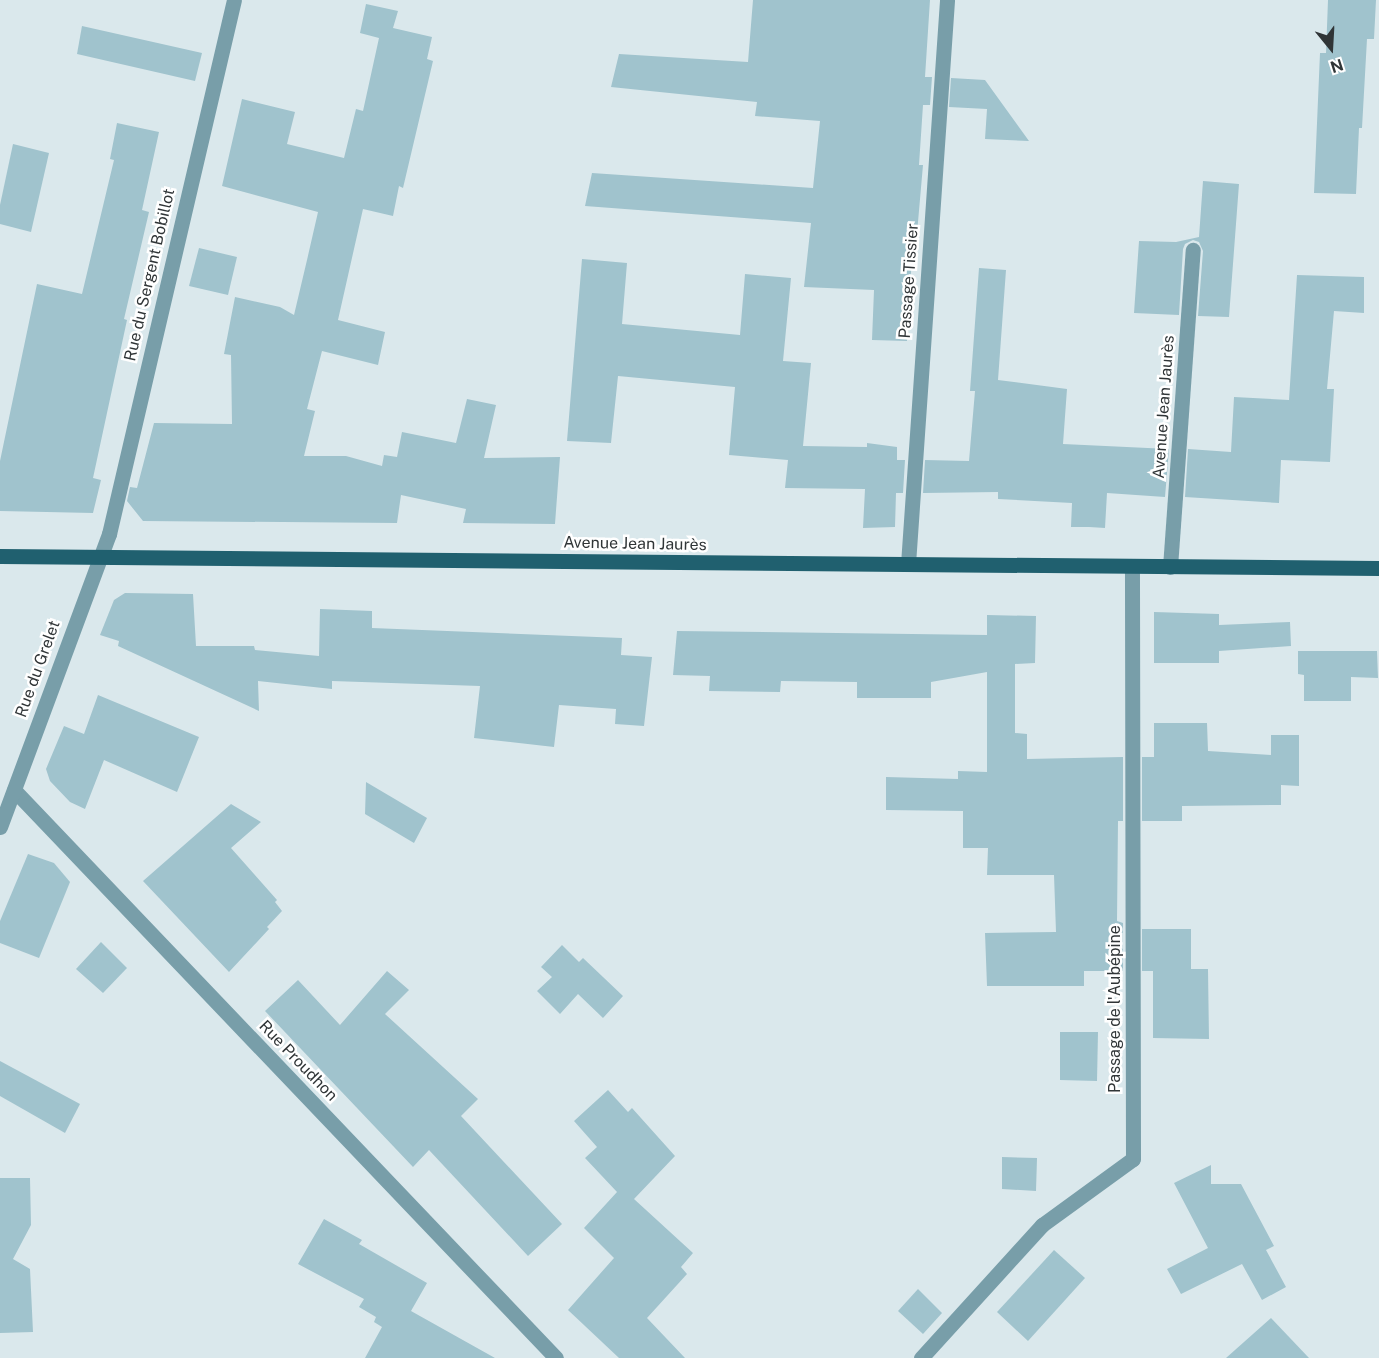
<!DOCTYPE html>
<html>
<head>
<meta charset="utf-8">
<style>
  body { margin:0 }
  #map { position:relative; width:1379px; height:1358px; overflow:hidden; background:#dae8ec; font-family:"Public Sans",sans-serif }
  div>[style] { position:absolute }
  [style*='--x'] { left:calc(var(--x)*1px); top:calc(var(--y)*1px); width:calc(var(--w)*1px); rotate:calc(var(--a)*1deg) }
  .building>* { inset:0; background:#a0c3cd }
  .service>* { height:15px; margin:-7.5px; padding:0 7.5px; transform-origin:7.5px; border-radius:7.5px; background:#789ea9 }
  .minor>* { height:15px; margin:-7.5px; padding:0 7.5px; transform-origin:7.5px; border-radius:7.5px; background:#789ea9 }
  .primary>* { height:15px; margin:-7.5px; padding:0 7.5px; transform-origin:7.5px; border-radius:7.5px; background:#20606f }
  span { translate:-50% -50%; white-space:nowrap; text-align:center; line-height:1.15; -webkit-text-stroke:5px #fff; paint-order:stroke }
  .street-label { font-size:16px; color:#303537 }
  .north { position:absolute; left:1301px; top:18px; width:60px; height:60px; -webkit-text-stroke:4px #fff; paint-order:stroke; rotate:162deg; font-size:16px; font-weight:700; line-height:24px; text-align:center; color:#303537 }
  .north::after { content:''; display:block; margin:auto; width:21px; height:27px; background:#303537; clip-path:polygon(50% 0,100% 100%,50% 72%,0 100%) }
</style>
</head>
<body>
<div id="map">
  <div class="building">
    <i style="clip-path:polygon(753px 0,930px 0,925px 77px,932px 77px,930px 105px,923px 105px,919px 165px,923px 165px,915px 256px,912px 255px,907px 341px,872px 340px,874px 290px,804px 287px,811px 223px,585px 206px,592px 173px,813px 188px,820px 121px,755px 116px,757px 102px,611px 87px,619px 54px,748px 62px)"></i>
    <i style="clip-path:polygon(1328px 0,1376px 0,1374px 39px,1367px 39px,1362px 128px,1359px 128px,1356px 194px,1314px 193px,1320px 53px,1326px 53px)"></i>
    <i style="clip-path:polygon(366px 4px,398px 11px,393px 28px,432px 37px,427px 59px,433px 61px,403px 188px,399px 186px,393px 216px,363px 209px,338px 320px,385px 332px,378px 365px,322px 351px,307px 409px,315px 411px,304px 456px,346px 456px,382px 466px,384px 455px,397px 457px,402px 432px,456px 443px,467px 399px,496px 405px,484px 458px,560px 457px,555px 524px,463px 523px,466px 509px,401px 495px,397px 523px,143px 521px,127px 501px,130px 487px,137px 488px,154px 423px,232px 424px,231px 355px,224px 354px,235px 297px,280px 307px,294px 315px,307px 260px,318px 212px,222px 186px,242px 99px,295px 112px,287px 144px,344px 158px,356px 109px,363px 111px,379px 38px,360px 33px)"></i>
    <i style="clip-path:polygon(82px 26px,202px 53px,195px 81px,77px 54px)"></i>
    <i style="clip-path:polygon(951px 78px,985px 80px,1029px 141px,985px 139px,987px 109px,949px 107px)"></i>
    <i style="clip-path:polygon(117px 123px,159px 132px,142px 210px,149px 212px,124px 319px,127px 320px,93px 478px,101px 480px,93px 513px,0 511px,0 461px,37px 284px,82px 294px,114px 160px,110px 159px)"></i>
    <i style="clip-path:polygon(13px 144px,49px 153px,31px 232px,0 224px,0 205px)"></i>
    <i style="clip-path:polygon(1203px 181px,1239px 184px,1229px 317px,1198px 316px,1203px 251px,1199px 242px,1193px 240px,1185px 244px,1183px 249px,1179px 315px,1134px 313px,1139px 241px,1176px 242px,1199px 237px)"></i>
    <i style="clip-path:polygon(199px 248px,237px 257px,228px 295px,189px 286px)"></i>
    <i style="clip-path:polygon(582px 259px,627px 263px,622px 324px,740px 335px,745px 274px,791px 278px,783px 361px,811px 363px,803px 446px,867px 447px,867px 443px,897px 447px,897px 460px,905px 460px,903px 493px,896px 493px,895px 527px,863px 528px,865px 489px,785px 488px,788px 460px,729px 455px,735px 387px,618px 376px,611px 443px,567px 441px)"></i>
    <i style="clip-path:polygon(979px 268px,1006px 270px,998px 380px,1067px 389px,1063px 444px,1169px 449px,1165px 497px,1107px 493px,1105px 528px,1089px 527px,1071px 527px,1072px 503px,998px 499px,998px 492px,923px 493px,925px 460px,969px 461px,975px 391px,970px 391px)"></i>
    <i style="clip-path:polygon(1297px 275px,1364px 277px,1364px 313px,1334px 311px,1327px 389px,1334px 389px,1330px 462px,1281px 460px,1279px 503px,1185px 497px,1188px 449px,1231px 452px,1234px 397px,1289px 400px)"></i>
    <i style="clip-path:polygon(125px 593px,193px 594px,196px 646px,254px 646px,255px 650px,319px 656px,320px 609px,372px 611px,372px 628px,622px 638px,621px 655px,652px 657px,644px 726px,615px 724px,616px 709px,559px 705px,554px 747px,474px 738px,480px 686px,332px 681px,332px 689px,258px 681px,259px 711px,118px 646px,119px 641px,100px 635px,114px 600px)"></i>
    <i style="clip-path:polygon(1154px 612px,1219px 614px,1219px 625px,1290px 622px,1291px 646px,1219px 651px,1219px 663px,1154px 663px)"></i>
    <i style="clip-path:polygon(987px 615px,1036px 616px,1035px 663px,1015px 664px,1015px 733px,1027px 734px,1027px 759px,1123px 757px,1123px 821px,1118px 821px,1117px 921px,1123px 923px,1123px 971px,1084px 971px,1084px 986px,987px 986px,985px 933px,1056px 932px,1054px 875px,987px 875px,988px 848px,963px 848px,963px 811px,886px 810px,886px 777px,958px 779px,958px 771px,987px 772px,987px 672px,931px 682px,931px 698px,857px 698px,857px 682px,781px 681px,780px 692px,709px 691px,710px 676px,673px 675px,677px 631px,987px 635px)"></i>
    <i style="clip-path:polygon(1298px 651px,1377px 651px,1378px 678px,1351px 677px,1351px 701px,1304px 701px,1304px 675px,1298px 674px)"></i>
    <i style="clip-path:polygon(98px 695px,199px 737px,177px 792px,104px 760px,85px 809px,70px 802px,50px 781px,46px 769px,64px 726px,84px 734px)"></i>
    <i style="clip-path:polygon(1154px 723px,1207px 723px,1208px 751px,1271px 755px,1271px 735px,1299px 735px,1299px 786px,1281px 785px,1281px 805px,1182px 806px,1182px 821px,1142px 821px,1142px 757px,1154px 757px)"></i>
    <i style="clip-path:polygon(366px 782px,427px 818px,414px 843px,365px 814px)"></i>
    <i style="clip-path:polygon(231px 804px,261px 822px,231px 848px,277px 900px,275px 902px,282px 911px,267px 927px,269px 929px,229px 972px,143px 881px)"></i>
    <i style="clip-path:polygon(28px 854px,54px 863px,70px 882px,39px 958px,0 943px,0 921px)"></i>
    <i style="clip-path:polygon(1142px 929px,1191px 929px,1191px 969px,1208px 969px,1209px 1039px,1153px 1038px,1153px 971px,1142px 971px)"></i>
    <i style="clip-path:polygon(101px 942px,127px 968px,103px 993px,76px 969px)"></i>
    <i style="clip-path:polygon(562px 945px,579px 962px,583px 958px,623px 996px,603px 1018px,578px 994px,560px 1014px,537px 991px,552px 977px,541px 967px)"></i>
    <i style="clip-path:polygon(387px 971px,409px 990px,385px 1014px,478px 1099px,461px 1116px,562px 1224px,528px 1256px,429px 1150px,413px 1167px,265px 1011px,298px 980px,340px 1025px)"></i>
    <i style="clip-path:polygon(1060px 1032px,1098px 1032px,1097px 1081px,1060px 1080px)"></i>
    <i style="clip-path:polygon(0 1061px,80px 1104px,65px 1133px,0 1096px)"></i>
    <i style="clip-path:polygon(608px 1090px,628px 1112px,632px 1108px,675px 1156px,634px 1199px,693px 1253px,681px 1267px,687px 1274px,647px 1318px,685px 1358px,619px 1358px,568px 1310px,614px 1258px,584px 1228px,617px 1192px,585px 1158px,597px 1147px,574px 1121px)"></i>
    <i style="clip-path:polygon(1002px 1157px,1037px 1158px,1036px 1191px,1002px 1189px)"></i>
    <i style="clip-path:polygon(1211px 1165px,1211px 1184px,1241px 1184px,1274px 1246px,1266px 1250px,1286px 1287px,1262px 1300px,1242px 1264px,1181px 1294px,1167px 1269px,1208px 1248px,1174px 1183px)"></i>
    <i style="clip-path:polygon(0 1178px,30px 1178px,31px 1225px,13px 1259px,30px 1269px,33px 1332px,0 1333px)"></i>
    <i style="clip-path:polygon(324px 1219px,362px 1240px,359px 1244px,427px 1283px,411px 1311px,495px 1358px,365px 1358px,382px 1327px,374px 1322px,376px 1317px,359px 1307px,364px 1299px,298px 1264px)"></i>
    <i style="clip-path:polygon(1054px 1250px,1085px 1278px,1028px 1341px,997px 1312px)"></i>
    <i style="clip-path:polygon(918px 1289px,942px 1313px,923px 1334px,898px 1311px)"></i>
    <i style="clip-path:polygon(1271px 1318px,1309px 1358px,1226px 1358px)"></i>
  </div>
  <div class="service">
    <i style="--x:1170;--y:567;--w:318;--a:-85.9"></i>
  </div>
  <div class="minor">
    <i style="--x:908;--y:564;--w:565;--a:-86.04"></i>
    <i style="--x:14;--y:790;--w:785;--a:46.34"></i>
    <i style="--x:0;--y:827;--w:313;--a:-69.6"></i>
    <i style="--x:109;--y:534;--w:548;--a:-76.83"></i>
    <i style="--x:921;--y:1358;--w:180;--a:-47.7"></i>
    <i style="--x:1042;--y:1225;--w:112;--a:-36"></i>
    <i style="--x:1133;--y:1159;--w:593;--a:-90.1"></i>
  </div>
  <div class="primary">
    <i style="--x:0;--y:556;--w:1379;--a:0.5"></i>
  </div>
  <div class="street-label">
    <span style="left:150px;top:275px;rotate:-77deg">Rue du Sergent Bobillot</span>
    <span style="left:909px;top:281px;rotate:-86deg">Passage Tissier</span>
    <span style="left:1164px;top:407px;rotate:-86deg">Avenue Jean Jaurès</span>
    <span style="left:635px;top:544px;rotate:1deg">Avenue Jean Jaurès</span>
    <span style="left:38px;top:669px;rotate:-70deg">Rue du Grelet</span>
    <span style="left:1115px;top:1009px;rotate:-90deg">Passage de l'Aubépine</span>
    <span style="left:298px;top:1061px;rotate:46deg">Rue Proudhon</span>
  </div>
  <div class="north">N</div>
</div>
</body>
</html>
